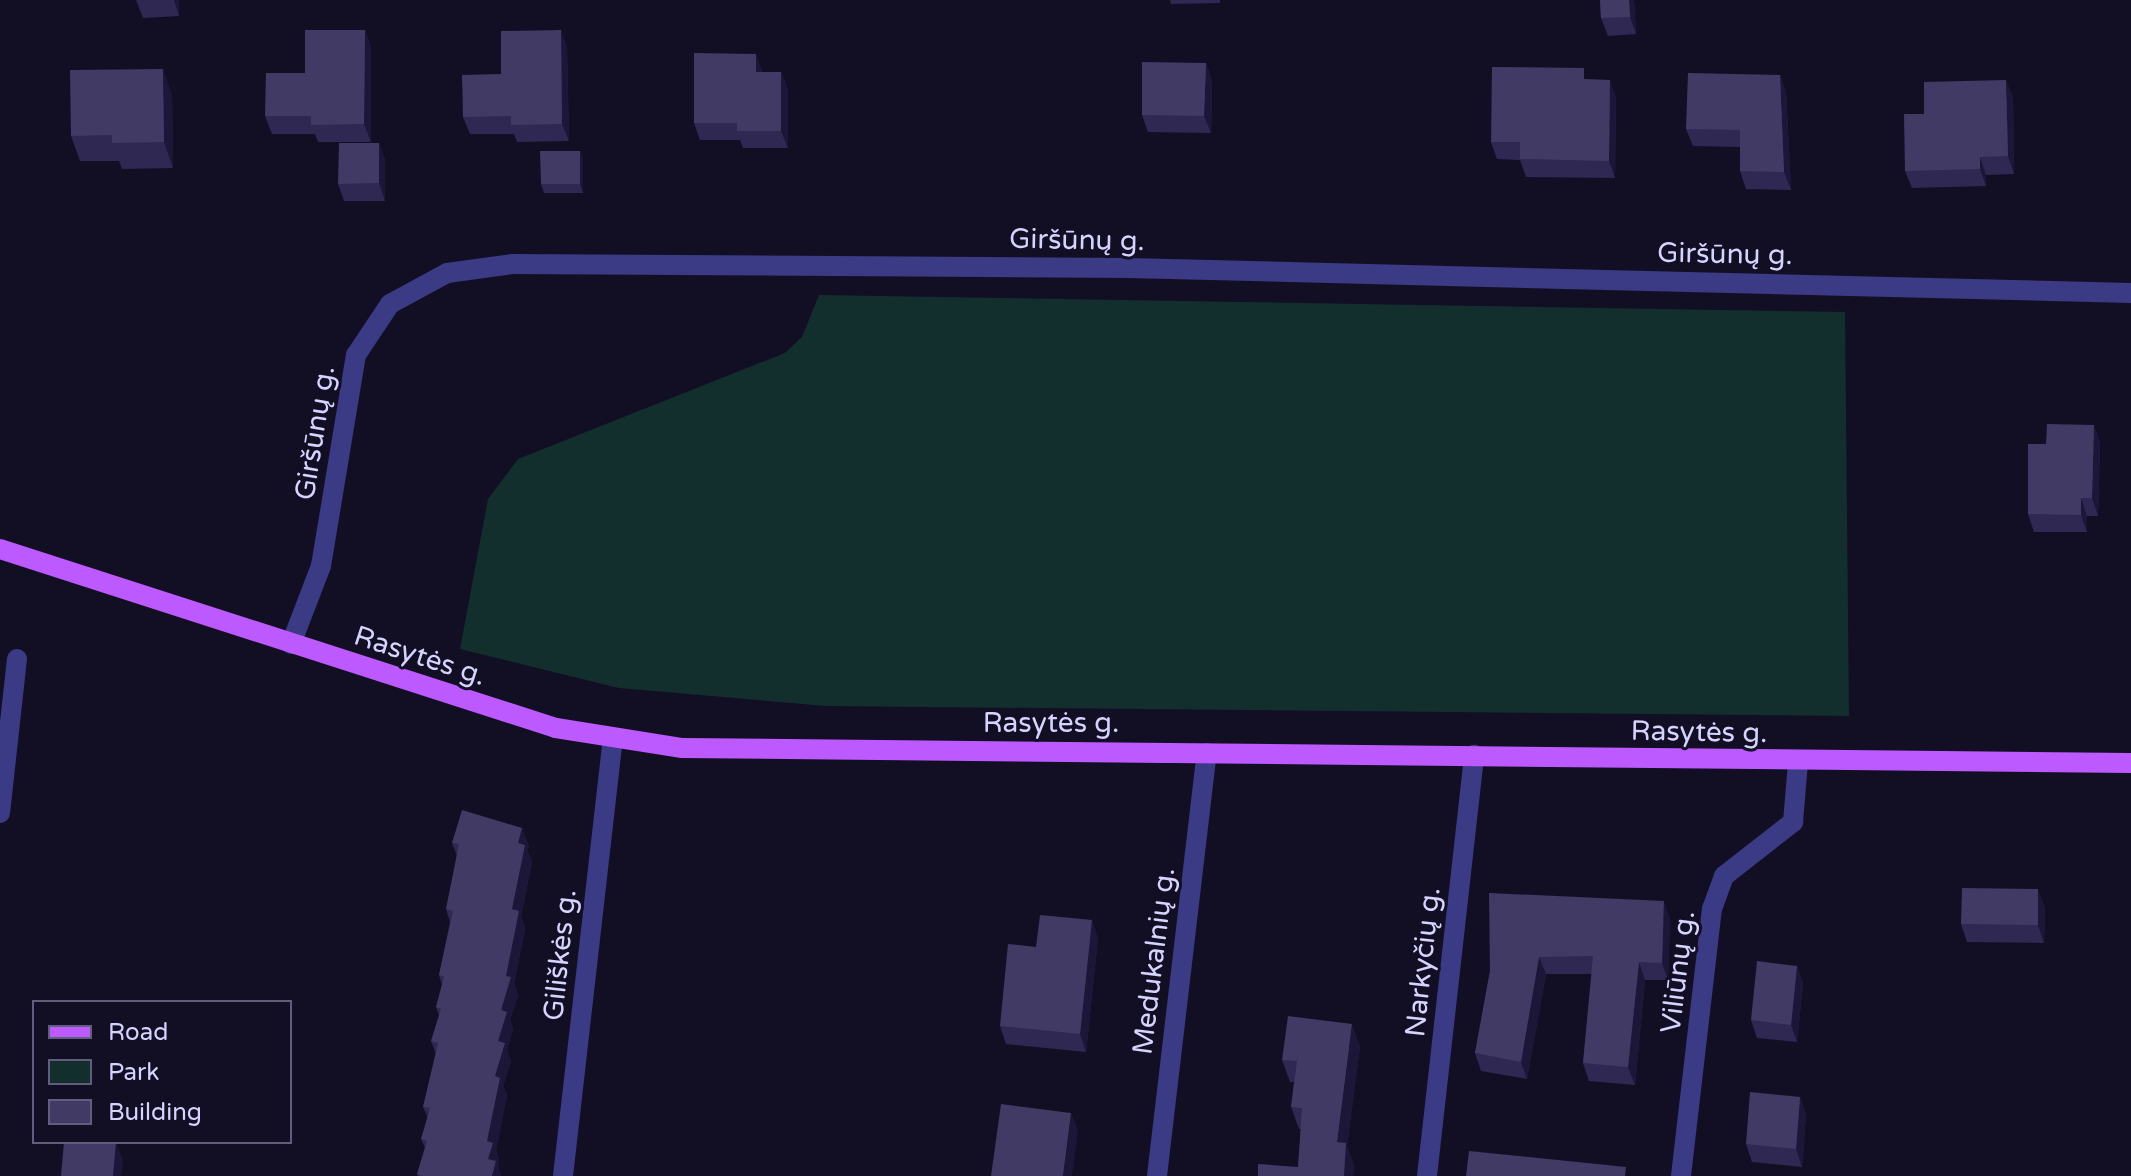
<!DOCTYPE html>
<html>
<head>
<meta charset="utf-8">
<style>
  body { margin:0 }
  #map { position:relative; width:2131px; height:1176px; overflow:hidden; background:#120f25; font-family:"Varela Round",sans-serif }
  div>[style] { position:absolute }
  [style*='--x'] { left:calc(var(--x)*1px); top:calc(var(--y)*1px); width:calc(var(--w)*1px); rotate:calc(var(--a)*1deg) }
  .green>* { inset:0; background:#122f2e }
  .minor>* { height:20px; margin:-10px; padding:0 10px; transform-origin:10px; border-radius:10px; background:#3b3a84 }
  .major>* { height:20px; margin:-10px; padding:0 10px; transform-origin:10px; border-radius:10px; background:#bd5aff }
  .wall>* { inset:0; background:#2f2853 }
  .shaded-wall>* { inset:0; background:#1c1639 }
  .building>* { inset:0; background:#413a65 }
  span { translate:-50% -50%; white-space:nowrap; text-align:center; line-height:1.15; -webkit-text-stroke:6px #120f25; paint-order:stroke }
  .street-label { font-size:28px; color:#d7d3ff }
  .legend { position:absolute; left:32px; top:1000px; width:260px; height:144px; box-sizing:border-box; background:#120f25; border:2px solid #615d7c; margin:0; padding:10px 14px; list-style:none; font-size:24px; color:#d7d3ff }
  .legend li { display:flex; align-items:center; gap:16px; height:40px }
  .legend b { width:40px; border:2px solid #615d7c }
</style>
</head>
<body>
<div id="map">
  <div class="green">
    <i style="clip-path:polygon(819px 295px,1845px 312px,1849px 716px,826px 706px,619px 688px,460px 649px,488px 499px,518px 459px,785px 353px,802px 337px)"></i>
  </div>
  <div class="minor">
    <i style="--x:291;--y:644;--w:84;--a:-69"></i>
    <i style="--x:321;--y:566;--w:214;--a:-80.6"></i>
    <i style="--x:356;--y:355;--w:61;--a:-56.3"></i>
    <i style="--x:390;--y:304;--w:65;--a:-28.5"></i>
    <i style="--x:447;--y:273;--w:67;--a:-7.8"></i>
    <i style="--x:513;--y:264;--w:615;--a:0.37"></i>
    <i style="--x:1128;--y:268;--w:1003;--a:1.43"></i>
    <i style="--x:0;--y:813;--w:155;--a:-83.7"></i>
    <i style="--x:563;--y:1176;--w:439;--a:-83.5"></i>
    <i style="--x:1157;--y:1176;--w:426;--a:-83.3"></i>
    <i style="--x:1427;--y:1176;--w:424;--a:-83.6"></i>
    <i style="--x:1681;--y:1176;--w:269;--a:-83.4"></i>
    <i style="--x:1712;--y:909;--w:35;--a:-70"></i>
    <i style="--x:1724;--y:876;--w:88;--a:-38"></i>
    <i style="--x:1793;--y:822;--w:60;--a:-85.2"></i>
  </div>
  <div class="major">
    <i style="--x:0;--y:549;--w:584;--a:17.85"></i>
    <i style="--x:556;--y:728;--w:128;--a:9"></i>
    <i style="--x:682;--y:748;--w:1449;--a:0.59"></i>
  </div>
  <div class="wall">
    <i style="clip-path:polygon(136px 0,179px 0,179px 16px,143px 18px)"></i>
    <i style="clip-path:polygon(1170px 0,1220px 0,1220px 3px,1171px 4px)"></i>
    <i style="clip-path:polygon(1600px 0,1634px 0,1636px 34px,1608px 36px,1601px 18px)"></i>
    <i style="clip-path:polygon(365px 30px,371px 48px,371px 142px,318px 142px,315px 134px,272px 134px,265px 116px,305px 73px)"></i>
    <i style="clip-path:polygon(561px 30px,567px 48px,569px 141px,517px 142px,514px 134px,470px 134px,463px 117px,501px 74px)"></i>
    <i style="clip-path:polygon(756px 54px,762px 72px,781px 72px,788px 90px,788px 148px,743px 148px,740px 140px,700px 140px,694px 123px)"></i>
    <i style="clip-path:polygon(1206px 63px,1212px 81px,1211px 133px,1148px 132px,1142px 115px)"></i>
    <i style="clip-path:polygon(1780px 75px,1786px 92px,1791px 190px,1746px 189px,1740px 171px,1740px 147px,1693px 146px,1686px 129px)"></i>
    <i style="clip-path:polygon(1588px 79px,1616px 97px,1615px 178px,1526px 177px,1520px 160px,1497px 159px,1491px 142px)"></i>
    <i style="clip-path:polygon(172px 94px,173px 168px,122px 169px,119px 161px,80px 161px,71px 136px)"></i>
    <i style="clip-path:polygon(2013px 97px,2014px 174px,1986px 175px,1986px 186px,1912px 188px,1905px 171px,1924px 114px)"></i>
    <i style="clip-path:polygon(379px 143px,385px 160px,385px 201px,344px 201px,338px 184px)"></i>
    <i style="clip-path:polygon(580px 151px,583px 159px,583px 193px,544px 193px,541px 184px)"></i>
    <i style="clip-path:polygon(2094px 425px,2100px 443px,2098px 516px,2087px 516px,2087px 532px,2034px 532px,2028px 514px,2046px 444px)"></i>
    <i style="clip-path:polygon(522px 828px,529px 846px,527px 850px,532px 862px,521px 916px,525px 929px,514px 984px,518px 995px,510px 1020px,513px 1029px,507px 1050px,511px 1061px,503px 1086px,507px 1095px,496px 1150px,499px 1160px,498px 1166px,501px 1176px,418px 1176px,417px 1174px,425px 1148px,421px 1139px,428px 1118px,423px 1107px,436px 1054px,431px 1041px,439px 1016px,436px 1007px,442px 985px,439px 975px,450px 922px,446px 909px,457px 856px,452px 843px)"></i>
    <i style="clip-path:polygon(2045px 907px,2044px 943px,1967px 942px,1961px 924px)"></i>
    <i style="clip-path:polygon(1670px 919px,1668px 980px,1645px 980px,1635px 1085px,1589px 1081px,1583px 1063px,1592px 974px,1546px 974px,1527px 1079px,1481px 1071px,1475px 1053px,1490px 971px)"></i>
    <i style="clip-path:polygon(1098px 938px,1086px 1052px,1006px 1044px,1000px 1026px,1036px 947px)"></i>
    <i style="clip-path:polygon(1797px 966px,1803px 983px,1797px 1042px,1757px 1038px,1751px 1020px)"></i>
    <i style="clip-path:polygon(1360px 1046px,1347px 1146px,1354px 1165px,1353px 1176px,1258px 1176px,1298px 1167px,1301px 1129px,1299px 1129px,1291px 1107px,1294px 1082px,1290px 1082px,1282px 1060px)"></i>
    <i style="clip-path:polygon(1800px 1097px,1806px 1114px,1802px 1167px,1752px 1162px,1746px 1144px)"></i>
  </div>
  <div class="shaded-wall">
    <i style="clip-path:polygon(174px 0,179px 0,179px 16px)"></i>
    <i style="clip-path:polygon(1629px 0,1634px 0,1636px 34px,1630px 17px)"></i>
    <i style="clip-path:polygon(365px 30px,371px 48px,371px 142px,364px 124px)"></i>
    <i style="clip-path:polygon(561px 30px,567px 48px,569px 141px,562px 124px)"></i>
    <i style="clip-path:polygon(756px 54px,762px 71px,762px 90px,756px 72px)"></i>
    <i style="clip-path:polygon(1206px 63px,1212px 81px,1211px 133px,1204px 116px)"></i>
    <i style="clip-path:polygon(163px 69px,172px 94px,173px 168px,164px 142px)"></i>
    <i style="clip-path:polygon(781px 72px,788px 90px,788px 148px,781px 131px)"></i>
    <i style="clip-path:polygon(1780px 75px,1786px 92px,1791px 190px,1784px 172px)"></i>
    <i style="clip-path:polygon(1610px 80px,1616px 97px,1615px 178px,1609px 161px)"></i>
    <i style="clip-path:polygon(2006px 80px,2013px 97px,2014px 174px,2008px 156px)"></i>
    <i style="clip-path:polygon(379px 143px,385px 160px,385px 201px,379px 183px)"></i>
    <i style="clip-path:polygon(580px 151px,583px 159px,583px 193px,580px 184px)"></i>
    <i style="clip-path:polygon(1980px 157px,1986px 175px,1986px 186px,1980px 169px)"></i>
    <i style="clip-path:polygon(2094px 425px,2100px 443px,2098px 516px,2092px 498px)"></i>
    <i style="clip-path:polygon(2081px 498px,2087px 516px,2087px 532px,2081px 515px)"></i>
    <i style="clip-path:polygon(522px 828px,529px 846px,527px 850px,532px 862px,521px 916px,525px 929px,514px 984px,518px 995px,510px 1020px,513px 1029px,507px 1050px,511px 1061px,503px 1086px,507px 1095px,496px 1150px,499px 1160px,498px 1166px,501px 1176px,492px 1176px,488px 1159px,487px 1141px,506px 976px,518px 843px)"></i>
    <i style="clip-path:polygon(2038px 889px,2045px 907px,2044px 943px,2038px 925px)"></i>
    <i style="clip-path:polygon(1664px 901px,1670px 919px,1668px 980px,1662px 963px)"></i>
    <i style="clip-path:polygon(1092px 920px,1098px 938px,1086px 1052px,1080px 1034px)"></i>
    <i style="clip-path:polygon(1539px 957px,1546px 974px,1527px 1079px,1521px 1062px)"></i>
    <i style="clip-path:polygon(1639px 962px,1645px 980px,1635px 1085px,1628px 1067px)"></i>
    <i style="clip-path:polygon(1797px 966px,1803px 983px,1797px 1042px,1791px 1025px)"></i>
    <i style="clip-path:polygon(1352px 1024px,1360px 1046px,1347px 1146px,1354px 1165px,1353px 1176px,1344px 1176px,1337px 1142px)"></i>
    <i style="clip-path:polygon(1800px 1097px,1806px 1114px,1802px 1167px,1796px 1149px)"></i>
    <i style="clip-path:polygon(1071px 1113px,1078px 1130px,1072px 1176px,1063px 1176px)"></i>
    <i style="clip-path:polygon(116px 1143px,123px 1160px,121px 1176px,113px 1176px)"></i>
  </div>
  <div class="building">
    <i style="clip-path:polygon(1600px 0,1629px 0,1630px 17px,1601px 18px)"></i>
    <i style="clip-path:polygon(305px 30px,365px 30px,364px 124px,311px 125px,311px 116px,265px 116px,266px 73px,305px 73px)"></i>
    <i style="clip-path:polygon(561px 30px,562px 124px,511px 125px,511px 116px,463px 117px,462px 75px,501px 74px,501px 31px)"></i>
    <i style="clip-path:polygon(694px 53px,756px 54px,756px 72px,781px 72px,781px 131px,737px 131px,737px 123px,694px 123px)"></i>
    <i style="clip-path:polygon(1142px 62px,1206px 63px,1204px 116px,1142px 115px)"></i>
    <i style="clip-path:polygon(1492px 67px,1584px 68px,1584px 79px,1610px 80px,1609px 161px,1520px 159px,1520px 142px,1491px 142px)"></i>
    <i style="clip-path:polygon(163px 69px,164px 142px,112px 143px,112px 135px,71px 136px,70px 70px)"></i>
    <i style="clip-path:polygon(1688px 73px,1780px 75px,1784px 172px,1740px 171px,1740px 130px,1686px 129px)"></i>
    <i style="clip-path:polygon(2006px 80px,2008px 156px,1980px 157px,1980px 169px,1905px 171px,1904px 114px,1924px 114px,1924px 82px)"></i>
    <i style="clip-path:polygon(339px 143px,379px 143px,379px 183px,338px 184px)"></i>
    <i style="clip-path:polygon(540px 151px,580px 151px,580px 184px,541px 184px)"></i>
    <i style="clip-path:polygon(2047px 424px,2094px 425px,2092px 498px,2081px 498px,2081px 515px,2028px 514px,2028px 444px,2046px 444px)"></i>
    <i style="clip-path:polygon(462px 810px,522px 828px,518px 843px,525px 845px,512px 909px,519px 911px,506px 976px,511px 977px,501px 1010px,507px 1012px,498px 1041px,505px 1043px,495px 1076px,500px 1078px,487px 1141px,493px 1143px,488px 1159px,496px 1161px,492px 1176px,423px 1176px,417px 1174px,427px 1141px,421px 1139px,430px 1108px,423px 1107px,438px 1043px,431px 1041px,441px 1009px,436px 1007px,444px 977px,439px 975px,453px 911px,446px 909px,459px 844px,452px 843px)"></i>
    <i style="clip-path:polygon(1962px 888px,2038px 889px,2038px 925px,1961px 924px)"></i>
    <i style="clip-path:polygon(1489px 893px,1664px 901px,1662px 963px,1639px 962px,1628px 1067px,1583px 1063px,1593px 956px,1539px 957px,1521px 1062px,1475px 1053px,1490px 971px)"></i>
    <i style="clip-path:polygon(1040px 915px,1092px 920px,1080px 1034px,1000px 1026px,1008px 944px,1036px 947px)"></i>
    <i style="clip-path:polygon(1757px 961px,1797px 966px,1791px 1025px,1751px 1020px)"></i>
    <i style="clip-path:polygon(1288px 1016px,1352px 1024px,1337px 1142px,1346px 1143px,1344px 1176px,1258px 1176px,1258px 1164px,1298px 1167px,1302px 1108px,1291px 1107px,1297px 1061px,1282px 1060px)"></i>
    <i style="clip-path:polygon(1750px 1092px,1800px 1097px,1796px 1149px,1746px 1144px)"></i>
    <i style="clip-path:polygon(1001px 1104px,1071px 1113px,1063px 1176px,991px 1176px)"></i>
    <i style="clip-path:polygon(64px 1142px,116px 1143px,113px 1176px,61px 1176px)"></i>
    <i style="clip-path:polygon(1469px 1151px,1626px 1167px,1625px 1176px,1466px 1176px)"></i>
  </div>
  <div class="street-label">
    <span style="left:1077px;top:240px;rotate:1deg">Giršūnų g.</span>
    <span style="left:1725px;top:254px;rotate:1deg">Giršūnų g.</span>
    <span style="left:315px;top:433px;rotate:-81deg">Giršūnų g.</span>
    <span style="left:420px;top:656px;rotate:18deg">Rasytės g.</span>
    <span style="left:1051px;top:723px">Rasytės g.</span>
    <span style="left:1699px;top:732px;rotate:1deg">Rasytės g.</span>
    <span style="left:560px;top:955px;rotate:-84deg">Giliškės g.</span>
    <span style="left:1154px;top:961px;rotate:-83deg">Medukalnių g.</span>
    <span style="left:1423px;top:962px;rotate:-84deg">Narkyčių g.</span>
    <span style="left:1678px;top:972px;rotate:-83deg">Viliūnų g.</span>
  </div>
  <ul class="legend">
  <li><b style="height:10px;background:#bd5aff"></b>Road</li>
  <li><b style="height:22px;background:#122f2e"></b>Park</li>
  <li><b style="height:22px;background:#413a65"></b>Building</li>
  </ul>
</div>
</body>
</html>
